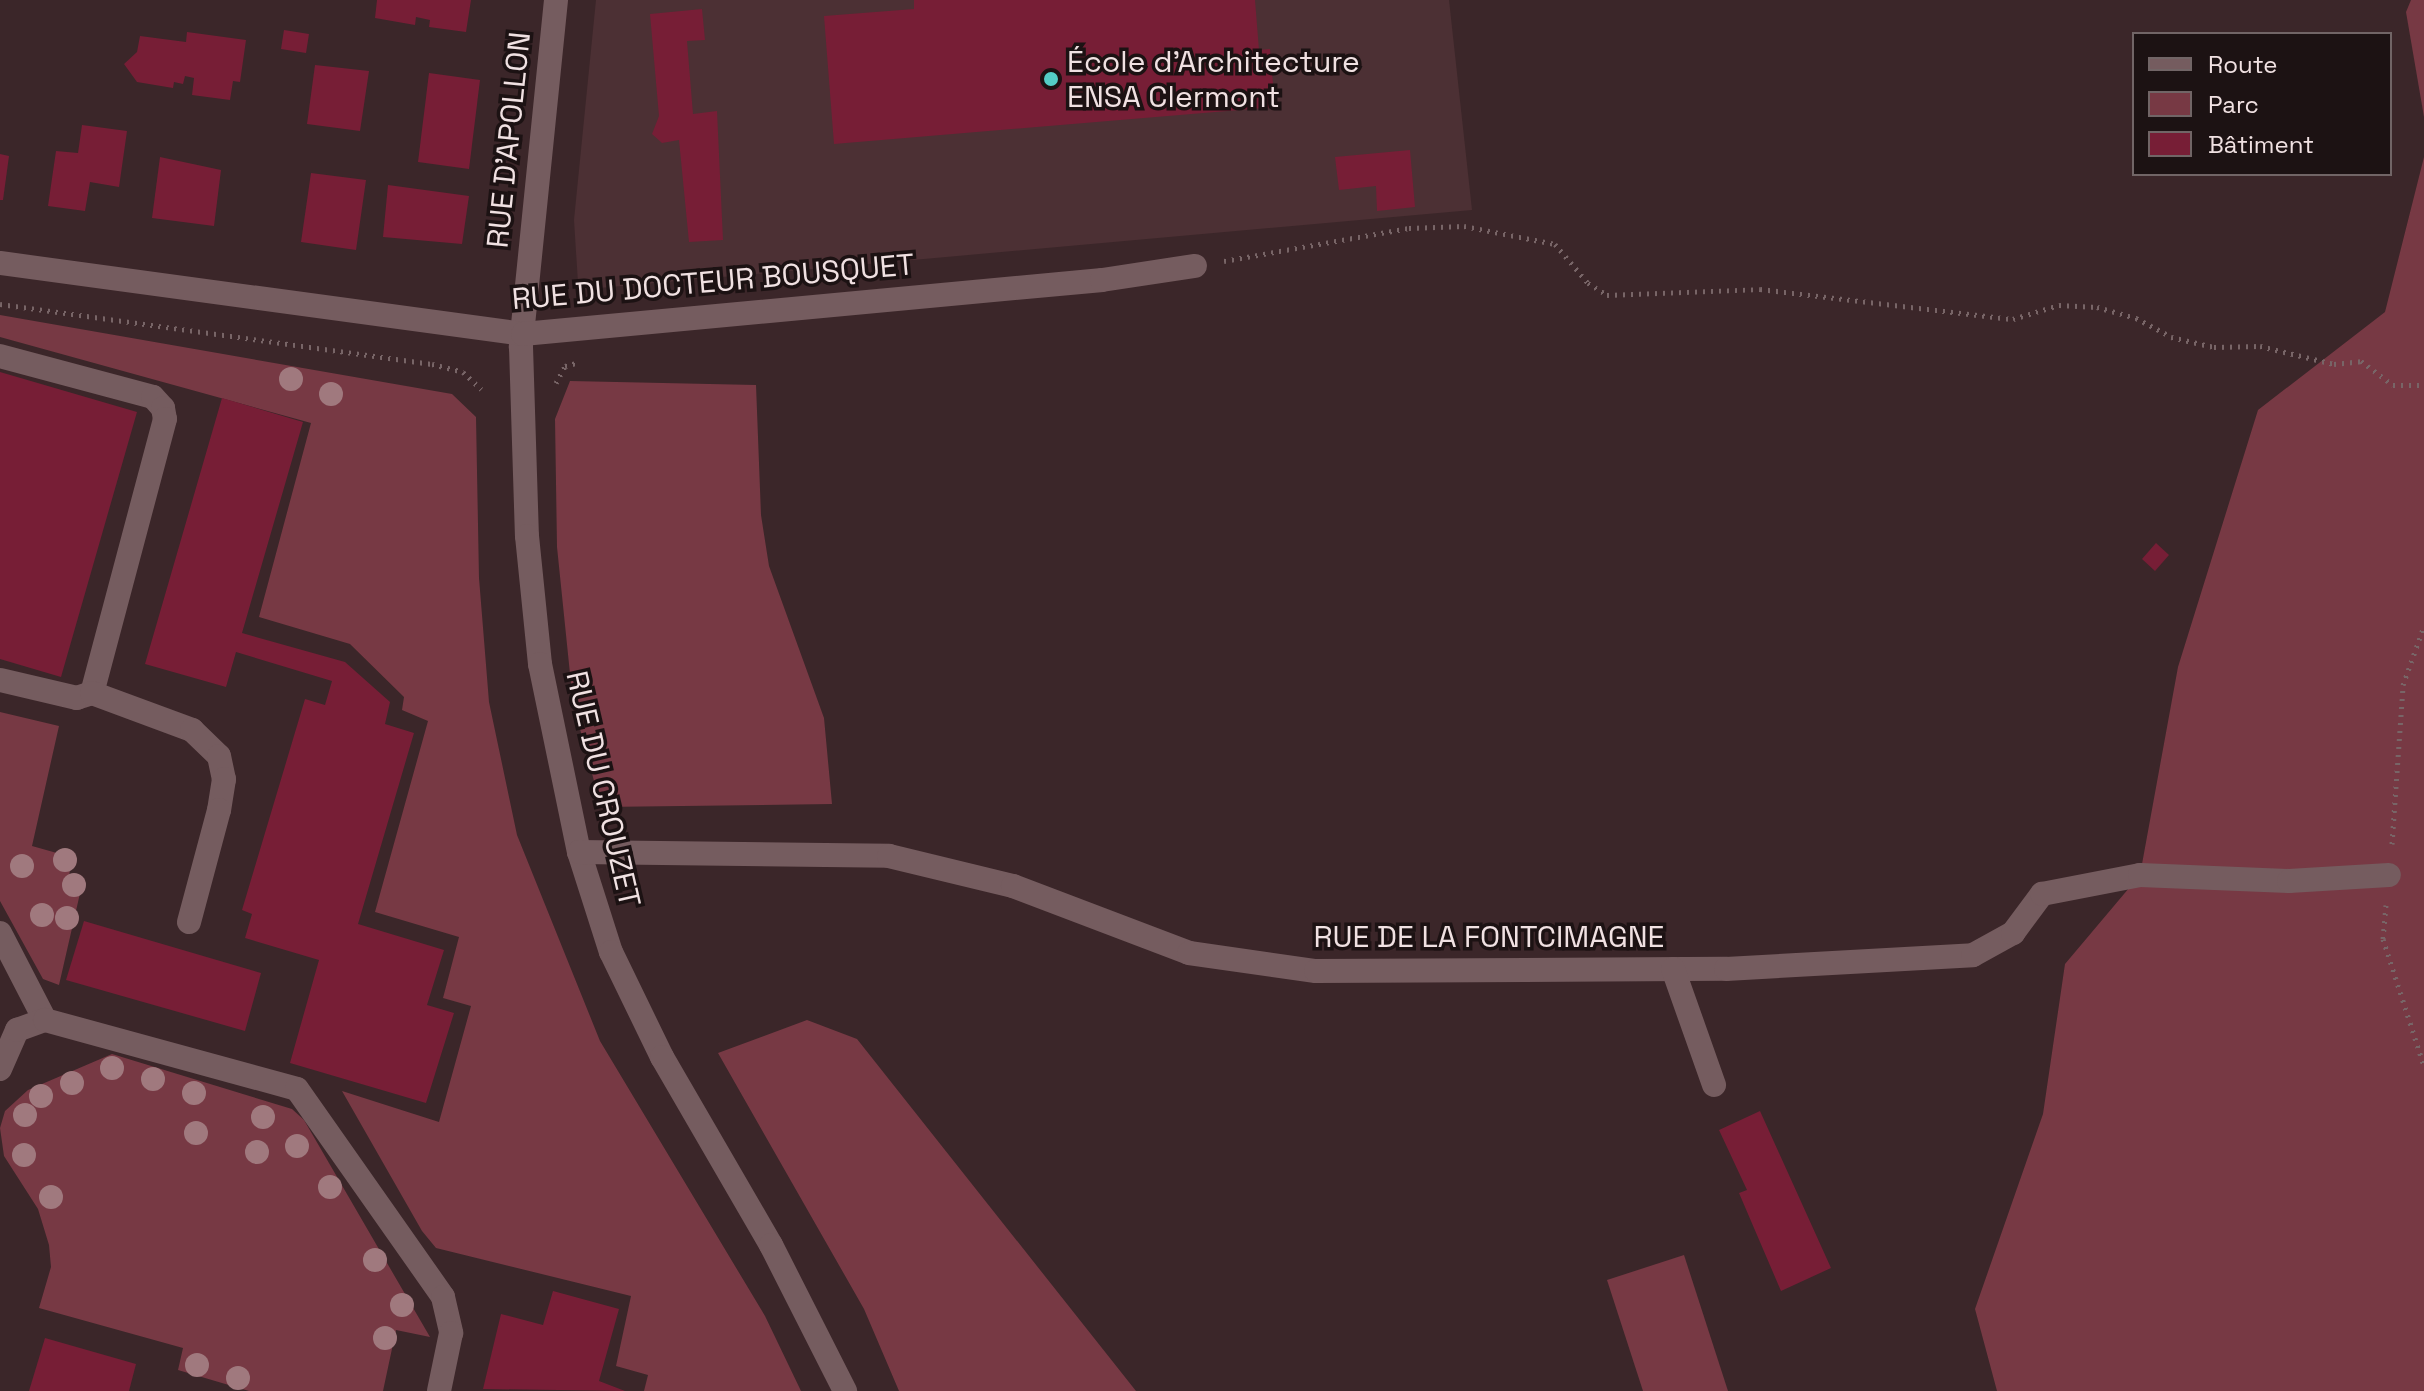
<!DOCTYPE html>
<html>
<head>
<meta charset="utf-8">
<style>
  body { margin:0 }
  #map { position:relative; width:2424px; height:1391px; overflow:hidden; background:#3b2629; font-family:"Space Grotesk",sans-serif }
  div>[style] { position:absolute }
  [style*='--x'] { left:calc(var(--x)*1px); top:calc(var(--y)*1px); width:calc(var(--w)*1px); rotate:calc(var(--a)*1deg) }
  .built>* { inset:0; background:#4c3034 }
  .green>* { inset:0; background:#773944 }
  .building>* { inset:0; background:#771e36 }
  .path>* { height:5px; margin-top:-2.5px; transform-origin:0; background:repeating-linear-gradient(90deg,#786567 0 2px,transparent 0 8px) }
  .minor>* { height:24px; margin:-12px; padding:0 12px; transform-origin:12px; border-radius:12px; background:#755c5f }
  .trees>* { width:24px; height:24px; margin:-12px; border-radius:50%; background:#a0797e }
  .dots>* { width:22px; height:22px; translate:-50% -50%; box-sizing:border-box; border:4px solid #1c1213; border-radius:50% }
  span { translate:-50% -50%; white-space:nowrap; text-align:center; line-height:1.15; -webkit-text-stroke:7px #1c1213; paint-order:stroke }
  .poi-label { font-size:30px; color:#f0e1e2 }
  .left { translate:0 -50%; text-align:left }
  .street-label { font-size:30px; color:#f0e1e2 }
  .legend { position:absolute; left:2132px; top:32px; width:260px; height:144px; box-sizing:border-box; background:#1c1213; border:2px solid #716566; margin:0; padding:10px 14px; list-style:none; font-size:24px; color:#f0e1e2 }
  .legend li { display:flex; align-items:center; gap:16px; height:40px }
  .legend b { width:40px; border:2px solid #716566 }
</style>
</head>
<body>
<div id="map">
  <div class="built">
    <i style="clip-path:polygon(596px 0,1449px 0,1472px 210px,599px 288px,578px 283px,574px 220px)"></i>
  </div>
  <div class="green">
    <i style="clip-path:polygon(2411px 0,2424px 0,2424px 117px,2406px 12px)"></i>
    <i style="clip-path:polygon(2424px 157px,2424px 1391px,1997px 1391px,1975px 1309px,2043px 1114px,2065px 964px,2140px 875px,2178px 667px,2258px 410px,2385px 312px)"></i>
    <i style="clip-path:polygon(0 315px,452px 394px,476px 417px,479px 578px,489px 702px,517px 835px,600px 1041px,765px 1316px,801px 1391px,644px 1391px,648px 1375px,616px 1366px,631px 1296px,436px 1248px,422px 1231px,342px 1091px,439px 1122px,471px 1006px,443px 998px,459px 937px,375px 912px,428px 721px,402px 710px,404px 697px,350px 644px,259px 617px,311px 423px,0 337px)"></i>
    <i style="clip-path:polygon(570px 381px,756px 385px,761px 515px,769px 566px,824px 718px,832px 804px,601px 807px,573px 703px,557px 547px,555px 419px)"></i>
    <i style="clip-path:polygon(0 712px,59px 726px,32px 846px,71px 857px,69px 879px,81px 889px,59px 985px,43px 979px,0 901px)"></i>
    <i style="clip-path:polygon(807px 1020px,857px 1039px,1136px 1391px,899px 1391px,864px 1309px,718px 1053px)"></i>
    <i style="clip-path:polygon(112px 1054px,292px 1109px,304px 1120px,430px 1337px,396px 1330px,383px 1391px,249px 1391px,178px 1370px,183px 1348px,39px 1308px,51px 1267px,49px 1245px,38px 1209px,4px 1156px,0 1128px,5px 1111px,28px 1090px)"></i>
    <i style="clip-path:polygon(1684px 1255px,1728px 1391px,1643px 1391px,1607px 1280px)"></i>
  </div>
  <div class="building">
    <i style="clip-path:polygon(377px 0,471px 0,466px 32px,429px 27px,430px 20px,416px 17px,415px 25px,375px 18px)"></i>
    <i style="clip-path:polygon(914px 0,1255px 0,1259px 50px,1270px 49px,1275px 107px,834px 144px,824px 16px,914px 9px)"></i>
    <i style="clip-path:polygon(702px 9px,705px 40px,687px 41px,693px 114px,717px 111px,723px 240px,689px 242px,679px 140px,662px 143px,652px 134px,659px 116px,650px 14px)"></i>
    <i style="clip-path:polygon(284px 30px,309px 34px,306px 53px,281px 49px)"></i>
    <i style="clip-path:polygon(187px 32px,246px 40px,240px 82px,233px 81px,230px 100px,192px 95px,194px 78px,185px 76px,183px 84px,174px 82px,173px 88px,137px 82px,124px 64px,137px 52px,140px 36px,186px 42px)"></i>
    <i style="clip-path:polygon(315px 65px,369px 71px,360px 131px,307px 124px)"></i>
    <i style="clip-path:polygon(429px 73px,480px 80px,469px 169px,418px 162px)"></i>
    <i style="clip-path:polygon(82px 125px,127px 131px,119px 187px,90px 182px,85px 211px,48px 206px,56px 151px,78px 153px)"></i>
    <i style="clip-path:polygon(1410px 150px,1415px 207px,1377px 211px,1376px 186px,1339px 190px,1335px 157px)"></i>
    <i style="clip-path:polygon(0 154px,9px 156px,3px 200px,0 200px)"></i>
    <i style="clip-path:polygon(160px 157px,221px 170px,214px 226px,152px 218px)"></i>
    <i style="clip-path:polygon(311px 173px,366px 180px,356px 250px,301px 242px)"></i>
    <i style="clip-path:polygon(388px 185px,469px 196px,462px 244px,383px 237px)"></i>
    <i style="clip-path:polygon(0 372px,137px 412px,61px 677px,0 659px)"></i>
    <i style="clip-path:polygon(222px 398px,303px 422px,242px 633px,345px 662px,390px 702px,385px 724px,414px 733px,358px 924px,444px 950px,427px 1005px,454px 1013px,426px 1103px,290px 1063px,319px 960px,245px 938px,252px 914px,242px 910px,305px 699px,325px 705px,332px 681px,236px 652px,226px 687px,145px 664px)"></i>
    <i style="clip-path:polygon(2156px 543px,2169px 555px,2155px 571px,2142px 559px)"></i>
    <i style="clip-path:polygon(84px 921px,261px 973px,245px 1031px,66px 980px)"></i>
    <i style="clip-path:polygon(1760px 1111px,1831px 1268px,1781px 1291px,1739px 1193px,1747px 1190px,1719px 1130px)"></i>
    <i style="clip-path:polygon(553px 1291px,619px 1309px,599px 1381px,625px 1391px,483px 1389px,501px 1314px,543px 1325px)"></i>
    <i style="clip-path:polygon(45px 1338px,136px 1364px,129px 1391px,29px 1391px)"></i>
  </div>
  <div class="path">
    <i style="--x:1224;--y:261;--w:188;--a:-10.1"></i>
    <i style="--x:1409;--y:228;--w:55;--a:-2.1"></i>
    <i style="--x:1464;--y:226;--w:93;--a:11.2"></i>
    <i style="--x:1555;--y:244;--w:51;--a:49.8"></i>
    <i style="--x:1588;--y:283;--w:22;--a:32"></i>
    <i style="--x:1607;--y:295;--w:153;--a:-2.2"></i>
    <i style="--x:1760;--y:289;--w:255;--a:6.8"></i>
    <i style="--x:2013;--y:319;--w:48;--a:-16.9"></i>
    <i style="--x:2059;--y:305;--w:38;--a:3"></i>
    <i style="--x:2097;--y:307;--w:41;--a:15.8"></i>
    <i style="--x:2136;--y:318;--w:40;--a:28"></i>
    <i style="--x:2171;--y:337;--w:44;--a:13.1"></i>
    <i style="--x:2214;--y:347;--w:46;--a:-1.2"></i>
    <i style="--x:2260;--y:346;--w:76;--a:13.7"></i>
    <i style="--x:2334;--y:364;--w:27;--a:-6"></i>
    <i style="--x:2361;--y:361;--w:40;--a:37"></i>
    <i style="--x:2393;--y:385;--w:31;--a:0"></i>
    <i style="--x:0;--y:304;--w:436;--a:7.9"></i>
    <i style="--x:432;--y:364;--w:32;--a:14"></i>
    <i style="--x:463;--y:372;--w:25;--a:43"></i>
    <i style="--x:556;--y:383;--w:19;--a:-62"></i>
    <i style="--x:565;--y:366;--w:11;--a:-15"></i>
    <i style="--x:2392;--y:844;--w:159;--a:-86"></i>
    <i style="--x:2403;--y:685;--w:63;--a:-70.4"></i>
    <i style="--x:2386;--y:905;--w:34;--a:95"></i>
    <i style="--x:2383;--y:939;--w:133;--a:72.1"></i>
  </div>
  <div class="minor">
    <i style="--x:556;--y:0;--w:349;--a:95.8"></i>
    <i style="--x:521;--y:347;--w:189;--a:88.2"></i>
    <i style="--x:527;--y:536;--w:129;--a:84.2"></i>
    <i style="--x:540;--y:664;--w:192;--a:78.3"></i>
    <i style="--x:579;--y:852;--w:105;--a:72.3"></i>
    <i style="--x:611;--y:952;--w:117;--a:64.1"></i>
    <i style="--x:662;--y:1057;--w:217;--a:59.9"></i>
    <i style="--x:771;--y:1245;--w:164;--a:63.1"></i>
    <i style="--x:0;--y:263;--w:528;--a:7.73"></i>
    <i style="--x:523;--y:334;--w:582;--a:-5.33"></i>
    <i style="--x:1102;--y:280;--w:94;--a:-8.6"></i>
    <i style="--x:0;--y:356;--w:158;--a:15"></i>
    <i style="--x:153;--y:397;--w:15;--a:48"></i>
    <i style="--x:163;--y:408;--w:11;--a:80"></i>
    <i style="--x:165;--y:419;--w:284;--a:104.9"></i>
    <i style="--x:92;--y:693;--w:16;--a:162"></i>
    <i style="--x:77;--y:698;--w:79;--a:-166.8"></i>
    <i style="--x:92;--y:693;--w:107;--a:20.3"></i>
    <i style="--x:192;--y:730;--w:37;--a:44"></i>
    <i style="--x:219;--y:756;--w:24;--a:78"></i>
    <i style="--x:224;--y:779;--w:31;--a:99"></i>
    <i style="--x:219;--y:810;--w:116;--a:105"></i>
    <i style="--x:579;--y:852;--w:310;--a:0.7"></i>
    <i style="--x:889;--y:856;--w:128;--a:13.6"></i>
    <i style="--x:1013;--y:886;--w:188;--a:20.8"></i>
    <i style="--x:1189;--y:953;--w:128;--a:8.1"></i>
    <i style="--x:1316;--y:971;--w:410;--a:-0.3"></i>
    <i style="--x:1726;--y:969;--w:247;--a:-3.2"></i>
    <i style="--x:1973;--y:955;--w:46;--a:-28.8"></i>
    <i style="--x:2013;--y:933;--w:49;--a:-53.4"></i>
    <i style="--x:2042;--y:894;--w:100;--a:-11"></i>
    <i style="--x:2140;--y:875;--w:149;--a:2.3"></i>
    <i style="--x:2289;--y:881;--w:100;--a:-3.4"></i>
    <i style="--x:0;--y:933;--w:98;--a:62.7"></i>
    <i style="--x:1673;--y:969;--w:123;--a:70.5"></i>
    <i style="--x:0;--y:1069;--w:43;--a:-66.4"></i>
    <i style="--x:17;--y:1030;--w:30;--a:-20"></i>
    <i style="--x:45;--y:1020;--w:261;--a:15.3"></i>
    <i style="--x:297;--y:1089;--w:254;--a:54.9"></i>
    <i style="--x:443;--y:1297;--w:37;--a:77"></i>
    <i style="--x:451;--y:1333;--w:59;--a:101.7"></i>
  </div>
  <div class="trees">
    <i style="left:291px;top:379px"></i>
    <i style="left:331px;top:394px"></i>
    <i style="left:65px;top:860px"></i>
    <i style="left:22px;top:866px"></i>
    <i style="left:74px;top:885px"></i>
    <i style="left:42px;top:915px"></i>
    <i style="left:67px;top:918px"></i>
    <i style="left:112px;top:1068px"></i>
    <i style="left:153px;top:1079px"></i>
    <i style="left:72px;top:1083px"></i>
    <i style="left:194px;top:1093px"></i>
    <i style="left:41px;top:1096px"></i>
    <i style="left:25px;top:1115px"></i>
    <i style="left:263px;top:1117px"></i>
    <i style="left:196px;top:1133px"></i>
    <i style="left:297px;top:1146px"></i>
    <i style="left:257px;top:1152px"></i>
    <i style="left:24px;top:1155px"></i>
    <i style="left:330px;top:1187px"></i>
    <i style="left:51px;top:1197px"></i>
    <i style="left:375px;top:1260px"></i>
    <i style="left:402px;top:1305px"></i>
    <i style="left:385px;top:1338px"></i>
    <i style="left:197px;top:1365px"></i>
    <i style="left:238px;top:1378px"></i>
  </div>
  <div class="dots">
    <i style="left:1051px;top:79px;background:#54cdc6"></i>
  </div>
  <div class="poi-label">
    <span class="left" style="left:1067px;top:79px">École d'Architecture<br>ENSA Clermont</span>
  </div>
  <div class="street-label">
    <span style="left:509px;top:140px;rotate:-84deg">RUE D'APOLLON</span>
    <span style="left:713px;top:282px;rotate:-5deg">RUE DU DOCTEUR BOUSQUET</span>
    <span style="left:603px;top:789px;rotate:77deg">RUE DU CROUZET</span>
    <span style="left:1489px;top:937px">RUE DE LA FONTCIMAGNE</span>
  </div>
  <ul class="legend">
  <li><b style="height:10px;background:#755c5f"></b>Route</li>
  <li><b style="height:22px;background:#773944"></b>Parc</li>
  <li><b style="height:22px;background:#771e36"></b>Bâtiment</li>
  </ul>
</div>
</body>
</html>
